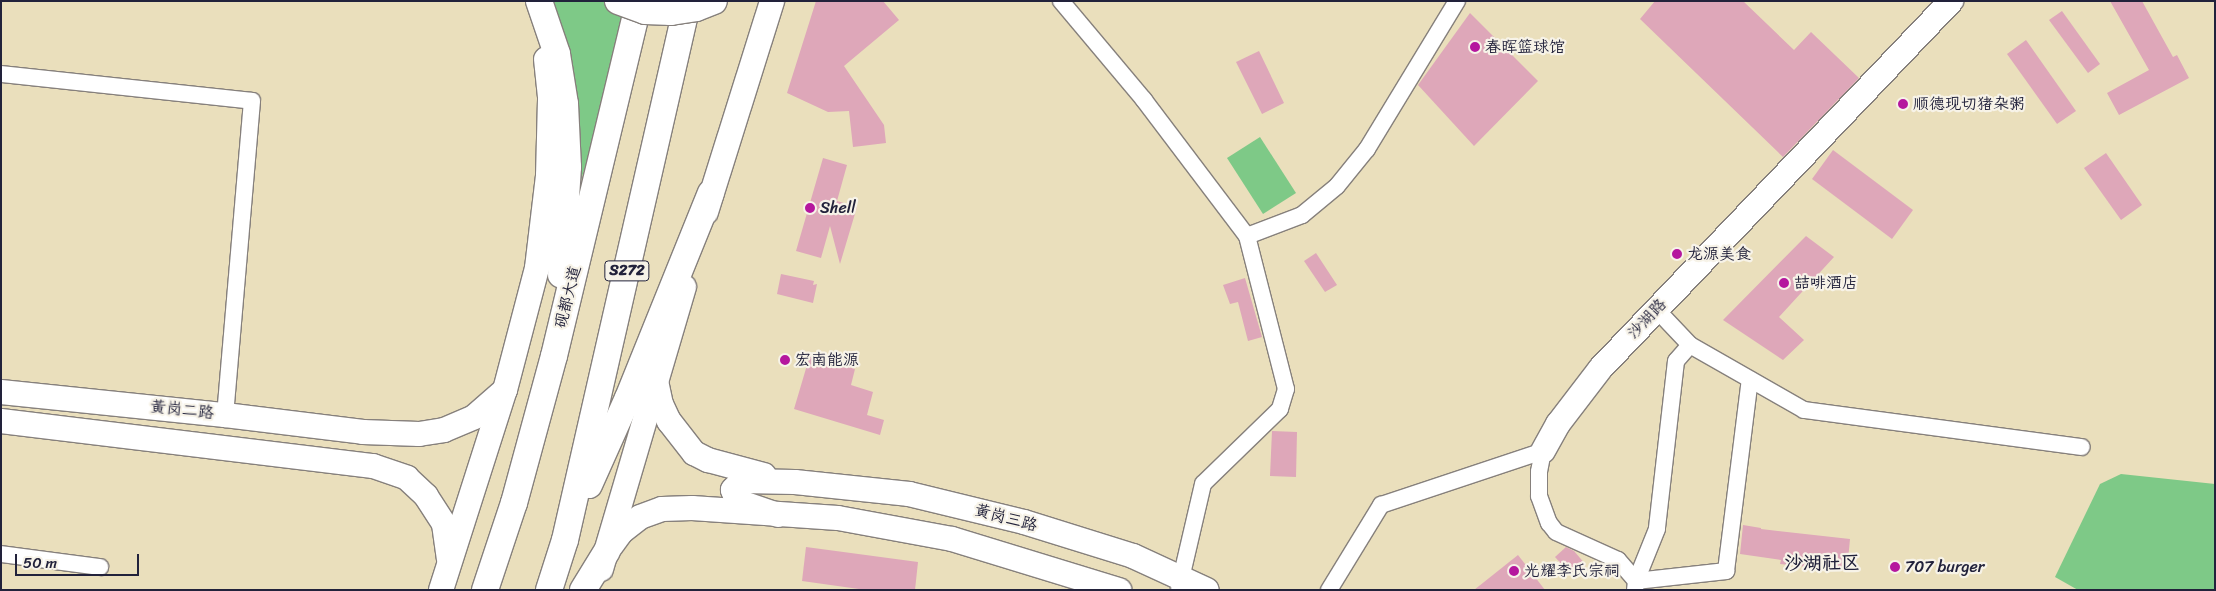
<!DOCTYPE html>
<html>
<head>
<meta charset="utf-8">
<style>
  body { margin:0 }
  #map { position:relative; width:2216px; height:591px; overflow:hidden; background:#eadfbc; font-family:Sriracha,"LXGW WenKai TC",sans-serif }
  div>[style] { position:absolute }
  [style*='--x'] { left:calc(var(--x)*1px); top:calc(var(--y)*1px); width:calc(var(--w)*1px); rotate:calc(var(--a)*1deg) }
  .green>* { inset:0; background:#7ec987 }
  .building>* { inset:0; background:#dea7b9 }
  .roads { filter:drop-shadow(1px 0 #86807c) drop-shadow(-1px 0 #86807c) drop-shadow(0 1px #86807c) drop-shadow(0 -1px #86807c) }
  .street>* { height:16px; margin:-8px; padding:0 8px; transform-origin:8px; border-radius:8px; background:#fff }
  .secondary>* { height:24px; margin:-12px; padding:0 12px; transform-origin:12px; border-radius:12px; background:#fff }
  .primary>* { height:26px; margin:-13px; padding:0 13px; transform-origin:13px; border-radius:13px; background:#fff }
  .bridges { filter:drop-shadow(1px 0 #86807c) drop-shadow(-1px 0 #86807c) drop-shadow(0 1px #86807c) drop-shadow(0 -1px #86807c) }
  .primary-bridge>* { height:26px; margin:-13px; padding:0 13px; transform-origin:13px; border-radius:13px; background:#fff }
  .dots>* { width:14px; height:14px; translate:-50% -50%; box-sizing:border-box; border:2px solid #f7f3e8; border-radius:50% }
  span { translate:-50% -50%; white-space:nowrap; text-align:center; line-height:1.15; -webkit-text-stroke:4.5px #f7f3e8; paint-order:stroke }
  .shield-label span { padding:1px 4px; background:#f7f3e8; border:1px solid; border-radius:4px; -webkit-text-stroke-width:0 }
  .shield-label { font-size:15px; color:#22223b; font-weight:700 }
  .poi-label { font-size:16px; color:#22223b }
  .left { translate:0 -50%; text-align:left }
  .street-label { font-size:16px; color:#22223b }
  .quarter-label { font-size:19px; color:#22223b; font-weight:700 }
  .frame { position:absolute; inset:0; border:2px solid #22223b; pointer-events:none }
  .scale { position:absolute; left:15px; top:554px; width:124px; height:22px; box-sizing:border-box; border:2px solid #22223b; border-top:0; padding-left:6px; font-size:15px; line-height:18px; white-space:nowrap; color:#22223b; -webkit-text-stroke:4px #f7f3e8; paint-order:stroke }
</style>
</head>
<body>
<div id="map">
  <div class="green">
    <i style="clip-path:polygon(553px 1px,634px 1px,572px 211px,559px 30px)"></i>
    <i style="clip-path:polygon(1260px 137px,1296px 193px,1263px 214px,1227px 158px)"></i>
    <i style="clip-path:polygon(2121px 474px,2215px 484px,2215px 590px,2078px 590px,2055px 577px,2100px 484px)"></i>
  </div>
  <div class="building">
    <i style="clip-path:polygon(816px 1px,883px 1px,899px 20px,844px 66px,884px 125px,886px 143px,853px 147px,849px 111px,828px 112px,787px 93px)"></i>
    <i style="clip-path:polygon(1655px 1px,1743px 1px,1794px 50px,1811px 32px,1859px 78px,1783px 157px,1640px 19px)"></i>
    <i style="clip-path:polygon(2110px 1px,2142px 1px,2173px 57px,2177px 55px,2189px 78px,2119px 115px,2107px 93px,2149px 70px)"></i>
    <i style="clip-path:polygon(2062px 11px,2100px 64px,2088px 73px,2049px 20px)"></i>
    <i style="clip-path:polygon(1470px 13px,1538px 81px,1474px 146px,1418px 85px)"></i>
    <i style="clip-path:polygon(2026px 40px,2076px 111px,2057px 124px,2007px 54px)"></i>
    <i style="clip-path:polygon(1259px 51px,1284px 103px,1262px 114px,1236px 62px)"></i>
    <i style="clip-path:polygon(1833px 150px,1913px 210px,1892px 239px,1812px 179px)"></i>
    <i style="clip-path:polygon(2106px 153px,2142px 205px,2121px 220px,2084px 168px)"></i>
    <i style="clip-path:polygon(823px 158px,847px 165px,837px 201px,857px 207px,840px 264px,830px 226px,821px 258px,796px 251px)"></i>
    <i style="clip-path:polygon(1806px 236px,1834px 257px,1779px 317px,1804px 340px,1783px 360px,1723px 320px)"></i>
    <i style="clip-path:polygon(1316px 253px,1337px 285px,1325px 292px,1304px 261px)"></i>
    <i style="clip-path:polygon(781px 274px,814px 281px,813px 285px,817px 284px,813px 303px,777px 294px)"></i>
    <i style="clip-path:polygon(1245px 278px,1262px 337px,1248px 341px,1238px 302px,1230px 304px,1223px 285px)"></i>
    <i style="clip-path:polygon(810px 355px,855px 369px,851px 385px,873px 392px,867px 415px,884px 420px,880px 435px,794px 409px)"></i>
    <i style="clip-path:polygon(1272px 431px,1297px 432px,1296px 477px,1270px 476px)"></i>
    <i style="clip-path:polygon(1743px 525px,1761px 528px,1761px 529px,1850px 539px,1847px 571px,1780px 564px,1781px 560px,1740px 554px)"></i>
    <i style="clip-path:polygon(806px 547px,918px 562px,915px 590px,866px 590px,802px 581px)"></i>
    <i style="clip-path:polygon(1566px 547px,1574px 551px,1586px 565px,1573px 577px,1555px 557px)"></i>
    <i style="clip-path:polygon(1518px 555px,1545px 590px,1474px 590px)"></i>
  </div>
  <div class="roads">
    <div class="street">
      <i style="--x:1061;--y:1;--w:129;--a:50"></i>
      <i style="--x:1144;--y:100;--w:171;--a:52.9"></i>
      <i style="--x:1247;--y:236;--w:158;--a:75.7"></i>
      <i style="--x:1286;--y:389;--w:21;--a:107"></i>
      <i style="--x:1280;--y:409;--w:107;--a:135.8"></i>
      <i style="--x:1203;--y:484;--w:106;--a:103.1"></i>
      <i style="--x:1;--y:74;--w:252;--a:6.1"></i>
      <i style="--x:252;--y:101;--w:315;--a:94.9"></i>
      <i style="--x:1247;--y:236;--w:59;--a:-20.9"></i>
      <i style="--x:1302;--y:215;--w:45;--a:-39.6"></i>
      <i style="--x:1337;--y:186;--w:48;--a:-51"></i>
      <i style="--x:1367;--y:149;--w:173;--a:-58.7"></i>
      <i style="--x:1656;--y:309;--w:50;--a:46.6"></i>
      <i style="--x:1690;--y:345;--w:131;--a:29.7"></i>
      <i style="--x:1804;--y:410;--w:280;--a:7.6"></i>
      <i style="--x:1690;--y:345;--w:21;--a:131"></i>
      <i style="--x:1676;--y:361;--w:169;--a:96.5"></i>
      <i style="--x:1657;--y:529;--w:56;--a:112"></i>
      <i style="--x:1636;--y:581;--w:91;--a:-6.3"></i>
      <i style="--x:1726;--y:571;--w:193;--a:-82.9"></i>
      <i style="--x:1;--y:554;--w:100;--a:7.5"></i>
      <i style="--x:1329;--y:590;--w:100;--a:-58.5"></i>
      <i style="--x:1381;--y:505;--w:171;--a:-18.4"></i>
      <i style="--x:1543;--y:451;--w:21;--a:101"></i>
      <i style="--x:1539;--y:472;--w:24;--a:90"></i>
      <i style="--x:1539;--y:496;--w:29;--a:70"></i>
      <i style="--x:1549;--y:523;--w:11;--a:52"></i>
      <i style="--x:1556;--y:532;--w:68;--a:24.3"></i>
      <i style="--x:1618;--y:560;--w:28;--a:49"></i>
      <i style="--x:1636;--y:581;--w:9;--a:96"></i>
    </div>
    <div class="secondary">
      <i style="--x:706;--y:212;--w:221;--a:-72.6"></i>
      <i style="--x:656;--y:381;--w:24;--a:78"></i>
      <i style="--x:661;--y:404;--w:19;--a:65"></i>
      <i style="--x:669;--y:421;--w:41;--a:52"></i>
      <i style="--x:694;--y:453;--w:16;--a:27"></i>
      <i style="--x:708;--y:460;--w:58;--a:15"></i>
      <i style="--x:1;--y:392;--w:225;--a:5.9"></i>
      <i style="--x:225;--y:415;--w:139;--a:7"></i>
      <i style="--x:363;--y:432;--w:56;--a:2"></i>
      <i style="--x:419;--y:434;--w:25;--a:-9"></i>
      <i style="--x:444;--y:430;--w:33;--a:-23"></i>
      <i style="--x:474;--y:417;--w:41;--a:-41.1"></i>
      <i style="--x:1;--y:421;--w:375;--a:6.9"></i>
      <i style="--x:373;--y:466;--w:36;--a:19"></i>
      <i style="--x:407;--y:478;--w:26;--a:43"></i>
      <i style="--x:426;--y:496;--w:33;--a:57"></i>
      <i style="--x:444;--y:524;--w:35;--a:82"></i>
      <i style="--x:1543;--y:451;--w:31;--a:-61"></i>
      <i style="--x:1558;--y:424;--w:69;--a:-52.6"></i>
      <i style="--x:1600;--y:369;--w:509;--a:-46.35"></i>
      <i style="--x:778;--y:515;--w:43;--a:-161.1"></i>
      <i style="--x:737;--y:501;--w:12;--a:-110"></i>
      <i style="--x:733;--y:490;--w:12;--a:-48"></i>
      <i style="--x:741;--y:481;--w:54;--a:1.1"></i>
      <i style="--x:795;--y:482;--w:115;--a:6"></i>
      <i style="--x:909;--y:494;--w:118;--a:13.7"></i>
      <i style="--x:1024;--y:522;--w:114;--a:17.3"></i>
      <i style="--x:1133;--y:556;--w:81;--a:24.7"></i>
      <i style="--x:611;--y:546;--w:17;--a:-54"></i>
      <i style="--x:621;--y:532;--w:24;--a:-38"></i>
      <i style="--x:640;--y:517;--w:23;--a:-20"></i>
      <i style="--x:662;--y:509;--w:30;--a:-2"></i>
      <i style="--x:692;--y:508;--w:146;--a:3.9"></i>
      <i style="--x:838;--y:518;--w:116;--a:10.4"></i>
      <i style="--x:952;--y:539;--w:175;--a:17"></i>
      <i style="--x:601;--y:569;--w:294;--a:-73.6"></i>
      <i style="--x:441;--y:590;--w:210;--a:-72.3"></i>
      <i style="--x:505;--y:390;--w:126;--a:-75.3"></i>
      <i style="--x:537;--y:268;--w:93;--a:-83.2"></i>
      <i style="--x:548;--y:176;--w:79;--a:-88.5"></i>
      <i style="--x:550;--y:97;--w:38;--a:-96"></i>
    </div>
    <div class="primary">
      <i style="--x:539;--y:1;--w:56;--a:71.2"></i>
      <i style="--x:557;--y:54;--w:51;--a:80.9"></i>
      <i style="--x:565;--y:104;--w:63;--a:87.3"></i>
      <i style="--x:568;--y:167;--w:108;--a:93.7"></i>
      <i style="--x:589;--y:485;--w:95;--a:-65.9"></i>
      <i style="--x:628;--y:398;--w:221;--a:-68"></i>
      <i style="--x:485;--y:590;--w:92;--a:-71.6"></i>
      <i style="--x:514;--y:503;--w:152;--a:-74.8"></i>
      <i style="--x:554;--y:356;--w:365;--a:-76.5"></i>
      <i style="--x:549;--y:590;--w:52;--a:-72.3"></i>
      <i style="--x:565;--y:540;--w:553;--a:-77.15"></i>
      <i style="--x:583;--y:590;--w:46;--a:-58.4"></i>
    </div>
  </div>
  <div class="bridges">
    <div class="primary-bridge">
      <i style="--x:618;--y:1;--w:29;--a:20"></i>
      <i style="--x:645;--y:11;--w:26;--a:2"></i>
      <i style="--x:671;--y:12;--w:25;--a:-9"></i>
      <i style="--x:696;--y:8;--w:19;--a:-21"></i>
    </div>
  </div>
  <div class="dots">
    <i style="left:1475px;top:47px;background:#b5179e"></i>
    <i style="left:1903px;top:104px;background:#b5179e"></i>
    <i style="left:810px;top:208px;background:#b5179e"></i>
    <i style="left:1677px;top:254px;background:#b5179e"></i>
    <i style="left:1784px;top:283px;background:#b5179e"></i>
    <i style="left:785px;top:360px;background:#b5179e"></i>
    <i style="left:1895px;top:567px;background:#b5179e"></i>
    <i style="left:1514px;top:571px;background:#b5179e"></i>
  </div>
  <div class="shield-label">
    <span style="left:627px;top:271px">S272</span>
  </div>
  <div class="poi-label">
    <span class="left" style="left:1485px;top:47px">春晖篮球馆</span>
    <span class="left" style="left:1913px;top:104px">顺德现切猪杂粥</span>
    <span class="left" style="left:820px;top:208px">Shell</span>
    <span class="left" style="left:1687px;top:254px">龙源美食</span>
    <span class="left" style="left:1794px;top:283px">喆啡酒店</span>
    <span class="left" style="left:795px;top:360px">宏南能源</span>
    <span class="left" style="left:1905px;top:567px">707 burger</span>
    <span class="left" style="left:1524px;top:571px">光耀李氏宗祠</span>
  </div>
  <div class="street-label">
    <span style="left:568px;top:297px;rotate:-76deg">砚都大道</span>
    <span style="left:1647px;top:319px;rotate:-47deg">沙湖路</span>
    <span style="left:182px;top:410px;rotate:6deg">黄岗二路</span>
    <span style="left:1006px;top:518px;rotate:15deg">黄岗三路</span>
  </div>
  <div class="quarter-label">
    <span style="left:1822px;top:563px">沙湖社区</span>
  </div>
  <div class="frame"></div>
  <div class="scale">50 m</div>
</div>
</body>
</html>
